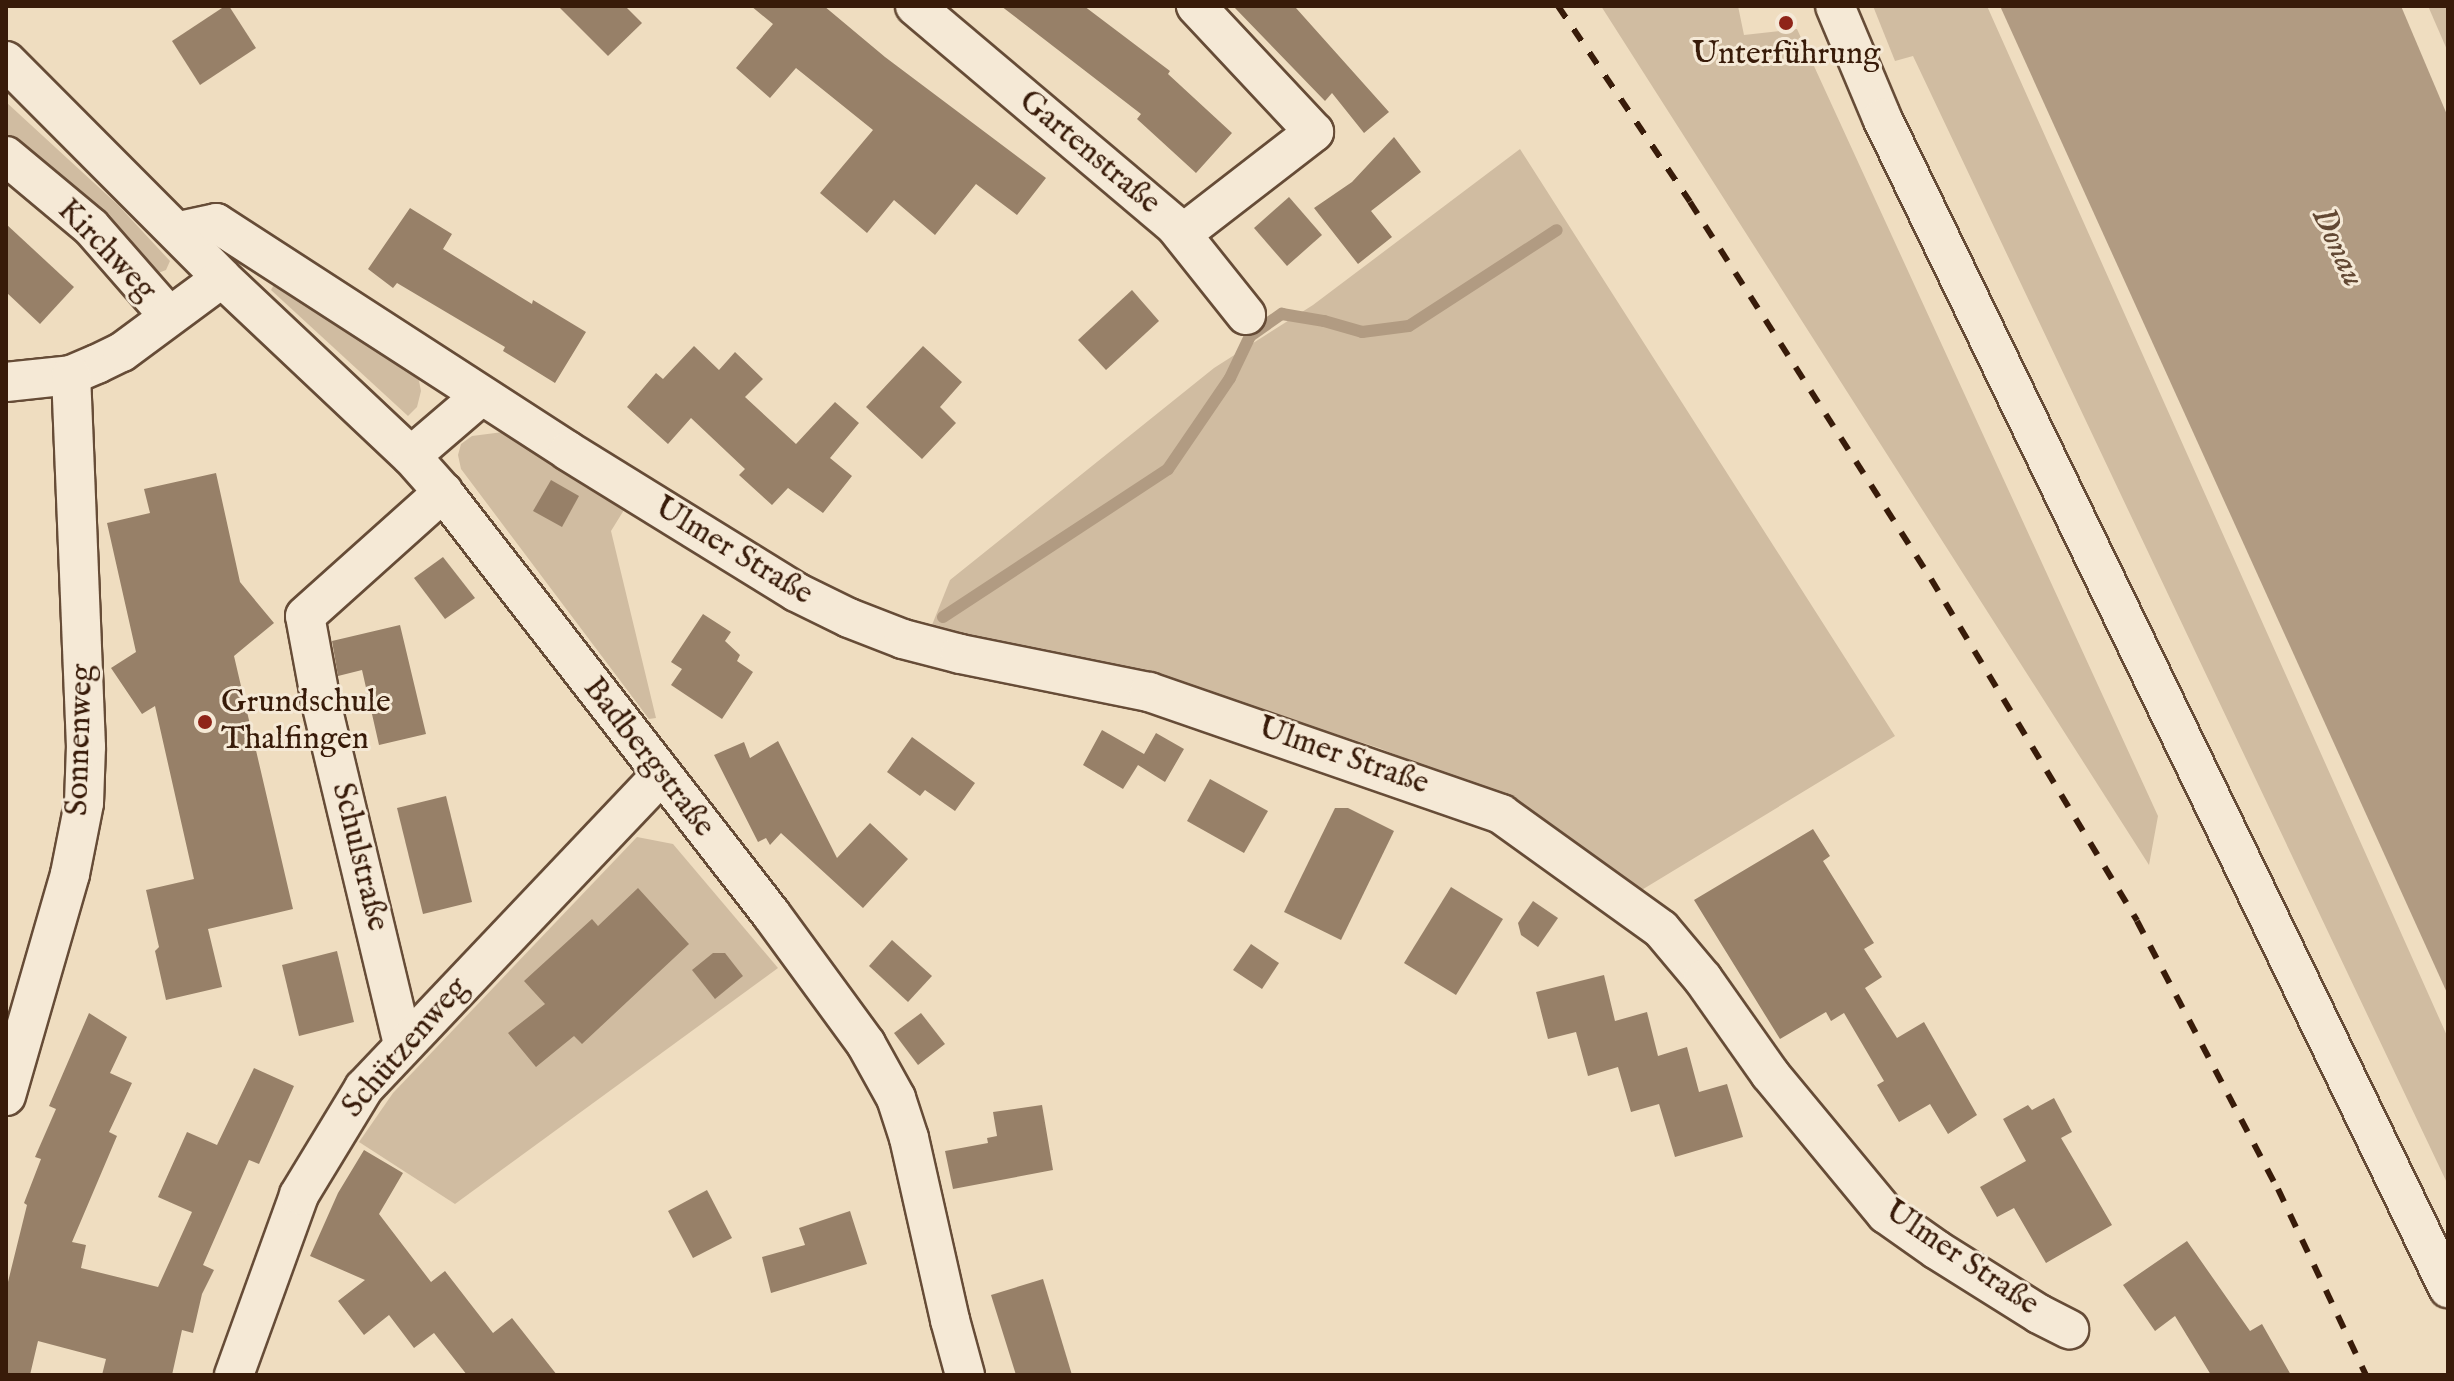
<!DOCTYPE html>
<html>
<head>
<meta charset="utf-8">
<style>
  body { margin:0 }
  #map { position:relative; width:2454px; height:1381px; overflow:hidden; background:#efddc0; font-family:"IM FELL English",serif }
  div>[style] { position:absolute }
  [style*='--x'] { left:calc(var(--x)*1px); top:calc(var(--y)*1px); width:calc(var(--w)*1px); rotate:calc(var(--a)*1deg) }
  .green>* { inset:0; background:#d0bca1 }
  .water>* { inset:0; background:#b19b82 }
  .stream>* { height:12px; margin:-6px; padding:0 6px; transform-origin:6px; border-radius:6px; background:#b19b82 }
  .building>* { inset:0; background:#978068 }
  .roads { filter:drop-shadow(2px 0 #664c37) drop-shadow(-2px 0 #664c37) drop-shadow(0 2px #664c37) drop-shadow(0 -2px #664c37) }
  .minor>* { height:38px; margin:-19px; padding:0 19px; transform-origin:19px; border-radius:19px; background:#f5e9d6 }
  .rail>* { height:6px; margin-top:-3px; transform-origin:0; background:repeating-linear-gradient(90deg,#381b09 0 14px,transparent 0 28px) }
  .dots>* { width:22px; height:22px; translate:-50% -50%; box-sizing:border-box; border:4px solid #f5e9d6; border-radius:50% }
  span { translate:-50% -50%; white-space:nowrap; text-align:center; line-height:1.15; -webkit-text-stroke:6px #f5e9d6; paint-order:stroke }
  .poi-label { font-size:32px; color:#381b09 }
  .left { translate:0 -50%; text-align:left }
  .street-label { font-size:32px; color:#381b09 }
  .water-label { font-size:34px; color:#624833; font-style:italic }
  .frame { position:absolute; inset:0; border:8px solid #381b09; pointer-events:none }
</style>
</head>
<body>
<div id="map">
  <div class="green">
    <i style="clip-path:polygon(1601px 6px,1738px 6px,1744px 35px,1797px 29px,2158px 816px,2149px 865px)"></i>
    <i style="clip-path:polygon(1873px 6px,1987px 6px,2448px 1038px,2448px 1185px,1913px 56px,1895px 61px)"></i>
    <i style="clip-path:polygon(2428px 6px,2448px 6px,2448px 52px)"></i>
    <i style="clip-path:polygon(6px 102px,118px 205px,170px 261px,166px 270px,153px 275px,101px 217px,6px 135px)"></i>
    <i style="clip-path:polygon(1520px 149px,1895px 736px,1640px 891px,1513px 802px,1379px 748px,1145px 673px,928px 635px,950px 580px,1214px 368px,1313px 305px)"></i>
    <i style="clip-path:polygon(276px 281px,418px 376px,421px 391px,417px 407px,408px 416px,271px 290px)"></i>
    <i style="clip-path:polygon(503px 432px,624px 510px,611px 531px,656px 718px,649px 719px,461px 469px,458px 455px,461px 444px,472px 436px)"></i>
    <i style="clip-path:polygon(637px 837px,673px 844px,778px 968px,455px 1204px,359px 1142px,393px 1093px)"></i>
  </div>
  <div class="water">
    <i style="clip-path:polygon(2000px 6px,2401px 6px,2448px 117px,2448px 995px)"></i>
  </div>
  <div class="stream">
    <i style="--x:943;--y:617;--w:269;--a:-33.3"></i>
    <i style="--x:1168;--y:469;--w:110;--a:-55.7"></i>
    <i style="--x:1230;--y:378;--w:47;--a:-64.5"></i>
    <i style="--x:1250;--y:336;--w:39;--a:-35"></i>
    <i style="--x:1282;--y:314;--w:43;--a:9.5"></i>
    <i style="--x:1324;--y:321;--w:40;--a:16"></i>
    <i style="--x:1362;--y:332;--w:47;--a:-7.3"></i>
    <i style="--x:1409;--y:326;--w:176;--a:-33"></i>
  </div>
  <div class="building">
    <i style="clip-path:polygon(225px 6px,229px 6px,256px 48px,200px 85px,172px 41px)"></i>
    <i style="clip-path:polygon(558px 6px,625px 6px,642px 23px,608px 56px)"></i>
    <i style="clip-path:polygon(751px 6px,824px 6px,885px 57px,1046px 178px,1017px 215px,976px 184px,935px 235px,894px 200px,867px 233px,820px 193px,873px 130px,796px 68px,770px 98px,736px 68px,773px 24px)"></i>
    <i style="clip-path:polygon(1001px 6px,1084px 6px,1170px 71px,1168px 74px,1232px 133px,1196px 173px,1137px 119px,1141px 114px)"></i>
    <i style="clip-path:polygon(1233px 6px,1296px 8px,1389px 112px,1364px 133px,1332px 93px,1325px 101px)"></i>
    <i style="clip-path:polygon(1394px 137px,1421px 172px,1371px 211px,1392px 237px,1358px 264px,1314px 208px,1352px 182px)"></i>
    <i style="clip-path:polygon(1289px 197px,1322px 235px,1287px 266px,1254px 228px)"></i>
    <i style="clip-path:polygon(410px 208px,452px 234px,443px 249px,532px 304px,533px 300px,586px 332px,555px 383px,503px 351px,505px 347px,397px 283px,393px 288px,368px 269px)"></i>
    <i style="clip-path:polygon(6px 224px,74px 287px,40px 324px,6px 292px)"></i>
    <i style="clip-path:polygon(1132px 290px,1159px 321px,1106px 370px,1078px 340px)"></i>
    <i style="clip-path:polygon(694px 346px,719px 370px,735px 352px,763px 379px,745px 397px,796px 444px,835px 402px,859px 423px,830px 458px,852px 476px,823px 513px,788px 488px,772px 505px,739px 475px,745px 469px,691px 418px,668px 444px,627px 407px,656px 373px,663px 379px)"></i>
    <i style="clip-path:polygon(923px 346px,962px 382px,940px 407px,956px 423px,922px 459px,866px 407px)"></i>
    <i style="clip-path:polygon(216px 473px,240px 582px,274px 623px,234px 656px,293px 909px,208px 929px,222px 987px,166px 1000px,155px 951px,159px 947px,146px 890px,194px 879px,155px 706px,142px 714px,111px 668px,136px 652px,107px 523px,150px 513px,144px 489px)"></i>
    <i style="clip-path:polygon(551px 480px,579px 496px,562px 527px,533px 511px)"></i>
    <i style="clip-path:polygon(443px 557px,475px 598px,445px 619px,414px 578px)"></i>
    <i style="clip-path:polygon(703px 614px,731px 632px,725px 641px,740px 655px,737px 661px,753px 672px,722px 719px,671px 685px,682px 669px,671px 662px)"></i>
    <i style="clip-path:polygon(400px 625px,426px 734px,379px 745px,362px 670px,338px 676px,332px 641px)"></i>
    <i style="clip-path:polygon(1102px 730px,1144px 754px,1156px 733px,1184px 749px,1165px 782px,1138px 765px,1123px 789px,1083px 765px)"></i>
    <i style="clip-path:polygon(912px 737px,975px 783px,955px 811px,925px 790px,920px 796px,887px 772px)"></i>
    <i style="clip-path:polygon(778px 741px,837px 858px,870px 823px,908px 859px,863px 908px,781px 833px,770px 845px,766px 838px,758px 842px,714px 755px,744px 742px,750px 758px)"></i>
    <i style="clip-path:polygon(1210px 779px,1268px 811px,1244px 853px,1187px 821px)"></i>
    <i style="clip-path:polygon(446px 796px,472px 902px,423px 914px,397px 808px)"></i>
    <i style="clip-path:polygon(1335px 808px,1348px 808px,1394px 831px,1341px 940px,1284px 912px)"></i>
    <i style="clip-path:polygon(1813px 829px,1830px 856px,1823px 861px,1874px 943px,1864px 949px,1882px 977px,1865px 988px,1897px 1038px,1924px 1022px,1977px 1115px,1948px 1134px,1930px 1104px,1899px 1122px,1877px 1085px,1884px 1081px,1844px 1013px,1831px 1021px,1826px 1012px,1780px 1039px,1694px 900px)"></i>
    <i style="clip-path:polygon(1451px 887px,1503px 919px,1456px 995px,1404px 963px)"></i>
    <i style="clip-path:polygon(638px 888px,689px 944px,582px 1044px,574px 1036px,536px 1067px,508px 1033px,545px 1004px,524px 981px,592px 919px,598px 926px)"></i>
    <i style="clip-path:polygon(1533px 901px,1558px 918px,1538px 947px,1521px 935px,1518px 923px)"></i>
    <i style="clip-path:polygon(892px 940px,932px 976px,908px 1002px,869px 966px)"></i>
    <i style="clip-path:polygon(1251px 944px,1279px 963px,1262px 989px,1233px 970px)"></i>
    <i style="clip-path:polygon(337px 951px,354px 1022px,299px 1036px,282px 965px)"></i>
    <i style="clip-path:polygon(713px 953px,725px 953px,743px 976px,715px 999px,692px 970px)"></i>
    <i style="clip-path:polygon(1604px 975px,1615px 1021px,1647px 1012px,1658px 1056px,1687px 1047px,1699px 1092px,1727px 1084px,1743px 1137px,1675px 1157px,1659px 1104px,1631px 1112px,1618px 1067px,1588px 1076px,1576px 1032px,1548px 1039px,1536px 992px)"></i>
    <i style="clip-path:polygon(89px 1013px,127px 1037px,110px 1073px,132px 1083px,109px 1132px,117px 1136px,72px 1242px,86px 1245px,81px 1268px,158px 1287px,192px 1212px,158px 1197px,187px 1132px,217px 1145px,254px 1068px,294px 1086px,259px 1164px,249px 1160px,203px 1265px,214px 1270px,202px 1294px,193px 1333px,182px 1330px,172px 1375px,102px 1375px,106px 1359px,38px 1341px,30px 1375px,6px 1375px,6px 1290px,27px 1205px,24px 1203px,41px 1159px,35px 1157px,56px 1109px,49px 1106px)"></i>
    <i style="clip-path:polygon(921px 1013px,945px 1044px,918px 1065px,894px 1033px)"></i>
    <i style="clip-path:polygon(2054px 1098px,2072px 1132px,2061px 1138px,2112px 1225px,2046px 1263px,2014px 1208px,1997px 1217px,1980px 1187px,2026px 1161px,2003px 1119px,2028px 1105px,2032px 1110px)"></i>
    <i style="clip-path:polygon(1042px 1105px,1053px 1170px,953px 1189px,945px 1151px,988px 1143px,987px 1138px,997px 1136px,993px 1112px)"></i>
    <i style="clip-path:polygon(364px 1150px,403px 1173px,379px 1214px,431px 1282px,445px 1271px,493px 1333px,512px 1318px,557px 1375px,467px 1375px,434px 1333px,414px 1348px,389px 1315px,364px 1335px,338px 1301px,365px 1280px,310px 1256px,338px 1193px)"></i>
    <i style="clip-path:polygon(707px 1190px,732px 1238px,693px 1258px,668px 1211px)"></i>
    <i style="clip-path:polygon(850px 1211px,867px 1264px,771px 1293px,762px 1257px,805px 1245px,799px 1228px)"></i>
    <i style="clip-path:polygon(2187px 1241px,2250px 1331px,2262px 1324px,2291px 1375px,2211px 1375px,2175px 1316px,2155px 1331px,2123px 1285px)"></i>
    <i style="clip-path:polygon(1043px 1279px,1072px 1375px,1016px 1375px,991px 1295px)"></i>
  </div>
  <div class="roads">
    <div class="minor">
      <i style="--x:915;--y:6;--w:341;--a:40.2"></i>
      <i style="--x:1175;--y:226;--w:114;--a:51.4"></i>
      <i style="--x:1835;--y:6;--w:121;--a:67.2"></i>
      <i style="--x:1882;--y:118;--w:1300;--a:64.18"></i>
      <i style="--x:6;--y:61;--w:306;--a:45.1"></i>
      <i style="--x:222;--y:278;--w:260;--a:43.3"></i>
      <i style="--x:411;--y:456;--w:48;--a:48.4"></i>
      <i style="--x:443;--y:492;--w:534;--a:52.14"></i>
      <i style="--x:771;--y:914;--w:161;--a:53.8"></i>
      <i style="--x:866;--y:1044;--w:62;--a:60.9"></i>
      <i style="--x:896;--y:1098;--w:42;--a:72"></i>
      <i style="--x:909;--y:1138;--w:187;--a:77.3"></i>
      <i style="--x:950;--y:1320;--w:57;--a:74.7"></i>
      <i style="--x:6;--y:156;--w:111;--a:39.9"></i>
      <i style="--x:91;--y:227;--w:118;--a:48.8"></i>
      <i style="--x:179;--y:231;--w:38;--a:-12"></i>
      <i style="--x:216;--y:223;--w:419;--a:32.9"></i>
      <i style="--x:568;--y:451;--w:268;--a:31.7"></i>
      <i style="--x:796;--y:592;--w:59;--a:26.1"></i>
      <i style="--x:849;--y:618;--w:58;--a:21.3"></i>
      <i style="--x:903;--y:639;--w:59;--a:14.7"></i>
      <i style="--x:960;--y:654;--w:193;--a:11.4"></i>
      <i style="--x:1149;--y:692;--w:373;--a:19.1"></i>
      <i style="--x:1501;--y:814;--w:197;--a:35.7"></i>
      <i style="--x:1661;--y:929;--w:65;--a:50"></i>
      <i style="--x:1703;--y:979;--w:116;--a:54.8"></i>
      <i style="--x:1770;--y:1074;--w:182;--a:50.4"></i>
      <i style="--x:1886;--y:1214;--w:62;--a:35.2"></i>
      <i style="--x:1937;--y:1250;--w:120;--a:32.1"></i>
      <i style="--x:2039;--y:1314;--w:34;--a:27"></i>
      <i style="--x:1182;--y:234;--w:167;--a:-37.7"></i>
      <i style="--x:1314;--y:132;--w:173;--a:-133.1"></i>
      <i style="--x:6;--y:382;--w:65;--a:-6.1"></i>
      <i style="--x:71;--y:375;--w:28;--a:-23"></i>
      <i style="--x:97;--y:364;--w:28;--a:-26"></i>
      <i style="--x:122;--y:352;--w:124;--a:-36.5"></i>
      <i style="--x:411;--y:456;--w:92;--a:-40.6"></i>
      <i style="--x:403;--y:1044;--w:352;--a:-103.5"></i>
      <i style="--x:321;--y:702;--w:87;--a:-100.5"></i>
      <i style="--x:305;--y:616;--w:186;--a:-41.9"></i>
      <i style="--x:6;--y:1096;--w:231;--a:-73.9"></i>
      <i style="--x:70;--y:874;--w:72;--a:-78.8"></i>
      <i style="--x:84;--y:803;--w:56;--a:-88"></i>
      <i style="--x:86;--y:747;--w:372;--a:-92.3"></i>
      <i style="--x:234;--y:1375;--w:191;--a:-70.1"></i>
      <i style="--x:299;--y:1195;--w:125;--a:-58.7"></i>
      <i style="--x:364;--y:1088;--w:431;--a:-46.5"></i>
    </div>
  </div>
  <div class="rail">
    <i style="--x:1558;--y:6;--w:236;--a:56"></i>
    <i style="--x:1690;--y:202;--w:447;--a:57.4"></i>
    <i style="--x:1931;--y:579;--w:399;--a:58.9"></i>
    <i style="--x:2137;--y:921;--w:303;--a:62.3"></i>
    <i style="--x:2278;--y:1189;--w:206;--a:64.7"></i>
  </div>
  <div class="dots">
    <i style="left:1786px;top:23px;background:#8f2418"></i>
    <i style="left:205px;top:722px;background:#8f2418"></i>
  </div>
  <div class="poi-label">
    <span style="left:1786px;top:55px">Unterführung</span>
    <span class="left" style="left:221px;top:722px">Grundschule<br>Thalfingen</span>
  </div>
  <div class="street-label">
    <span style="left:1089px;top:153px;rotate:40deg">Gartenstraße</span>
    <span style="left:106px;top:251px;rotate:46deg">Kirchweg</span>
    <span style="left:733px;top:552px;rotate:31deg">Ulmer Straße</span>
    <span style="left:81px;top:740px;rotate:-88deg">Sonnenweg</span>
    <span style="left:1343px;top:757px;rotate:19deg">Ulmer Straße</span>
    <span style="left:648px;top:758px;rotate:52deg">Badbergstraße</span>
    <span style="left:359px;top:857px;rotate:76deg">Schulstraße</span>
    <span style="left:406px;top:1048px;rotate:-49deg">Schützenweg</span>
    <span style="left:1961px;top:1259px;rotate:34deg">Ulmer Straße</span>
  </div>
  <div class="water-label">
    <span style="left:2338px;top:247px;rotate:65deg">Donau</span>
  </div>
  <div class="frame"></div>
</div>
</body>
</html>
